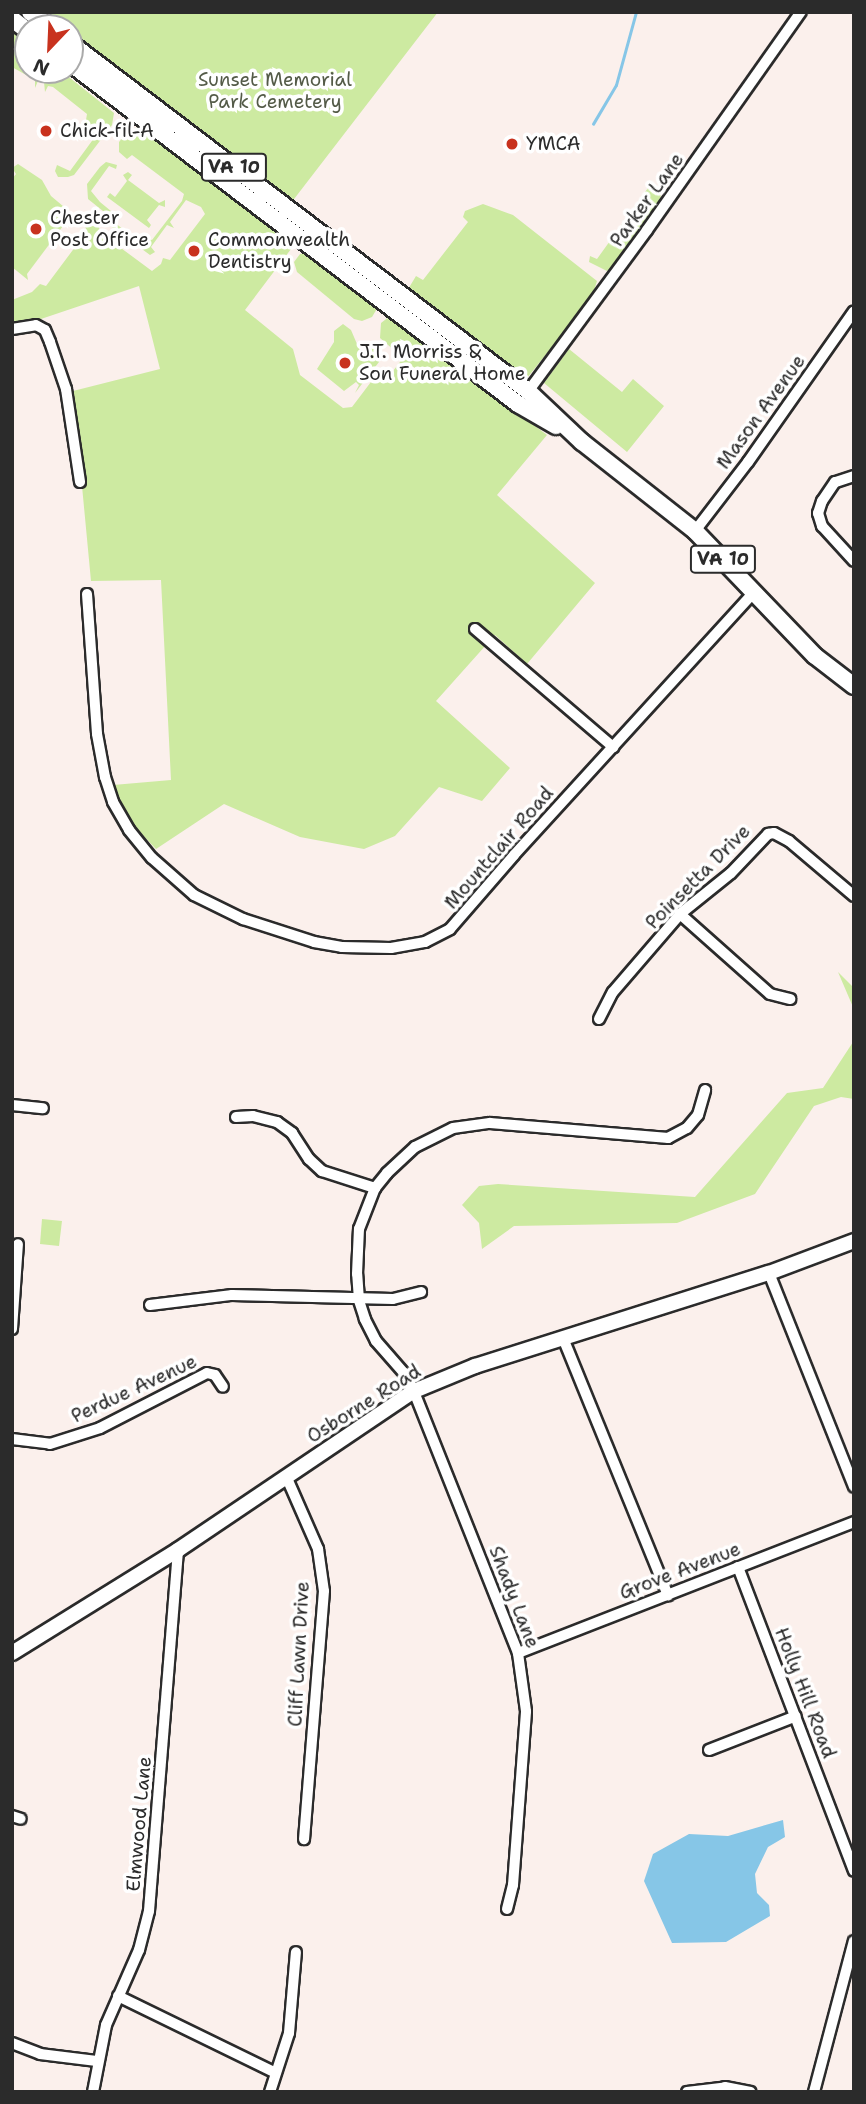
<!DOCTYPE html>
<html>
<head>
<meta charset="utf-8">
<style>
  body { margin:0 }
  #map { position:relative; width:866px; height:2104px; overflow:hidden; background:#fbf0ec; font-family:"Shantell Sans",sans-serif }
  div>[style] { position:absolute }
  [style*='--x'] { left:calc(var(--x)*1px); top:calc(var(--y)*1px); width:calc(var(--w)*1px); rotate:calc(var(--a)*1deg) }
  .green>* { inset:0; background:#cdeaa1 }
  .water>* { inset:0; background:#86c6e7 }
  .stream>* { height:2.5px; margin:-1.25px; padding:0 1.25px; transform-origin:1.25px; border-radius:1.25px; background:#86c6e7 }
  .roads { filter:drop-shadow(2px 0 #2b2b2b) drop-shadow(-2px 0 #2b2b2b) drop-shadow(0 2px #2b2b2b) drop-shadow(0 -2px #2b2b2b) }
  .street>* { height:10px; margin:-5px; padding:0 5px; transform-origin:5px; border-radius:5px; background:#fff }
  .secondary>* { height:14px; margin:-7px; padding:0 7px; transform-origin:7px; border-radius:7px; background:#fff }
  .primary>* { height:16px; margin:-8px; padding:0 8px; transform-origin:8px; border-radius:8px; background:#fff }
  .dots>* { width:19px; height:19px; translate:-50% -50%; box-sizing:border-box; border:4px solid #fff; border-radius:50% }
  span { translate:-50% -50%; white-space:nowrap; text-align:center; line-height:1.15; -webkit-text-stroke:7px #fff; paint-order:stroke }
  .shield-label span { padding:2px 5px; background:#fff; border:2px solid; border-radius:5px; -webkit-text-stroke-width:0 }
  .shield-label { font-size:18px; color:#2b2b2b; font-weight:700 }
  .park-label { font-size:19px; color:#545b48 }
  .poi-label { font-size:19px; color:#2b2b2b }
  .left { translate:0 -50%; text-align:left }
  .street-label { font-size:19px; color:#2b2b2b }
  .frame { position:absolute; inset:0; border:14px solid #2b2b2b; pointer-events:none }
  .north { position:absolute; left:14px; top:14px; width:70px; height:70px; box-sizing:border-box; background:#fff; border:2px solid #aaa; border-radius:50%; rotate:203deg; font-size:19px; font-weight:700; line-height:28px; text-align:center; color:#2b2b2b }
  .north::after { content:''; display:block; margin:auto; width:24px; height:32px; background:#c8321e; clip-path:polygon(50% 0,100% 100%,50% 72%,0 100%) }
</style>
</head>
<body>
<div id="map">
  <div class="green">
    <i style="clip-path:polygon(39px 12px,438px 12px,291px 203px,70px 36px,70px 28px,59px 28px)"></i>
    <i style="clip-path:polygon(12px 30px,28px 43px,28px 70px,60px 70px,114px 113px,112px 125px,74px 175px,68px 177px,58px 177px,55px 171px,57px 165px,70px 171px,97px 134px,88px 132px,85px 126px,87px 114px,53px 87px,48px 86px,45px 92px,44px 82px,38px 81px,35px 88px,35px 80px,12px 67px)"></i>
    <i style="clip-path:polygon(141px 126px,292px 241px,291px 249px,245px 310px,293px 349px,300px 375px,343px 408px,352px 407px,380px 370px,390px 375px,403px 358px,380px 338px,381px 323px,390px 316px,547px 435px,497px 495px,595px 583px,527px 664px,495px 635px,436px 701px,510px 768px,482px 801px,439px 787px,395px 836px,364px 849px,300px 837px,224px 804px,156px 849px,137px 829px,119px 803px,113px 785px,171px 780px,161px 580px,91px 581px,73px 391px,160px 369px,139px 286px,38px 320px,12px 325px,12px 300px,32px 292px,40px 284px,46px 286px,87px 231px,84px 224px,89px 216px,94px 218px,102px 234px,152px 271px,161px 264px,163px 258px,170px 260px,205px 214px,201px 207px,186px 200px,170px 222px,174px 228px,167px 225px,151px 247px,155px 252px,150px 255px,112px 227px,103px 211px,88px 199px,87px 184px,100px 167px,106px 162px,117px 165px,116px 169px,109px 166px,91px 191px,100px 202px,117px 216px,114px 222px,140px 243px,144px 238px,152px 240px,182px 201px,184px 194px,132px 155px,127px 159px,119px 152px,119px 142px,128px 131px)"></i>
    <i style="clip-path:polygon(18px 164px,42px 180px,51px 196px,76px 217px,69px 218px,27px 274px,28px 280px,12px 267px,12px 179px,16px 174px,12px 168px)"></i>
    <i style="clip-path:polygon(128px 172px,132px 175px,128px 180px,159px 203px,165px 200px,165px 207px,159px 205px,147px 220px,151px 225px,149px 228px,107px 197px,110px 193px,115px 197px,127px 181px,123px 175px)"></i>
    <i style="clip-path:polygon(651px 182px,661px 193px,660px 202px,615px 265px,607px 271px,589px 262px,590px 256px,597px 259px,648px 188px,647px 183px)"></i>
    <i style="clip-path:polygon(483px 204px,513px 215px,597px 281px,592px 297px,527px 378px,523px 378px,407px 291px,416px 276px,423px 280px,468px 222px,463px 217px,465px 211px)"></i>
    <i style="clip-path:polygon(307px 253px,378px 307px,372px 317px,362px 321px,354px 319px,297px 272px,294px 262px,300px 254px)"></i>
    <i style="clip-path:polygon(343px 324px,351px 330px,357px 344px,376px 348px,381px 355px,379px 362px,355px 393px,359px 385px,356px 382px,344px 391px,317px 369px,334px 342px,334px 331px)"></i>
    <i style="clip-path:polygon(569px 349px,622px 392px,633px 379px,664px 406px,627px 452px,544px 383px)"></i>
    <i style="clip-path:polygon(838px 972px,854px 988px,854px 1099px,841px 1097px,814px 1106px,755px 1194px,677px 1223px,514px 1226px,482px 1249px,479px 1223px,462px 1205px,479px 1186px,498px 1184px,695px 1197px,787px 1093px,823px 1088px,853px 1042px,853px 1007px)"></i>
    <i style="clip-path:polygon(42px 1219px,62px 1221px,59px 1246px,40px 1244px)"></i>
  </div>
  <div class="water">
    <i style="clip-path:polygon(783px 1820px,785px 1837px,768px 1847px,755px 1874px,757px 1893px,769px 1905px,770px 1916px,726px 1942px,672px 1943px,644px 1881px,653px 1854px,689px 1834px,728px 1836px)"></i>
  </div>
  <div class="stream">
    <i style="--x:593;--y:124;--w:45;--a:-59.5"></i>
    <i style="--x:616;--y:85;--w:76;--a:-74.7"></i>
  </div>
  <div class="roads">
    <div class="street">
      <i style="--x:12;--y:329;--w:24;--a:-9"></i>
      <i style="--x:36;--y:325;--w:10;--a:29"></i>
      <i style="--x:45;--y:330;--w:13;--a:67"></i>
      <i style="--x:50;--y:342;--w:50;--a:71.2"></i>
      <i style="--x:66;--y:389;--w:94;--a:81.4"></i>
      <i style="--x:527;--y:393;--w:202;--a:-53.6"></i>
      <i style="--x:647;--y:230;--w:267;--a:-54.8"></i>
      <i style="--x:854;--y:476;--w:20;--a:162"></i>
      <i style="--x:835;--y:482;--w:23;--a:124"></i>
      <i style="--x:822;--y:501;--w:13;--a:108"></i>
      <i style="--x:818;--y:513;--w:14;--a:73"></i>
      <i style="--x:822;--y:526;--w:47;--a:47.6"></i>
      <i style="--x:695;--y:531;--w:87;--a:-52.5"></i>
      <i style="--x:748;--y:462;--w:184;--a:-54.9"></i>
      <i style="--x:87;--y:594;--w:140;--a:85.9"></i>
      <i style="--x:97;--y:734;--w:44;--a:79.5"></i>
      <i style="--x:105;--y:777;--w:26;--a:72"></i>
      <i style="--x:113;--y:802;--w:32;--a:60"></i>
      <i style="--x:129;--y:830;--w:36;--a:51"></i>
      <i style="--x:152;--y:858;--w:56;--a:41.4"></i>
      <i style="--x:194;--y:895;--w:55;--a:26.1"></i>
      <i style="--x:243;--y:919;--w:75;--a:17.9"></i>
      <i style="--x:314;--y:942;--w:28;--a:10"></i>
      <i style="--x:342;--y:947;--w:49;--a:1.2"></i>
      <i style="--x:391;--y:948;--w:35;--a:-10"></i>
      <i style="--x:425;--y:942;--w:28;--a:-27"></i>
      <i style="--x:450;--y:929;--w:98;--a:-49.1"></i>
      <i style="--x:514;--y:855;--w:357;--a:-47.6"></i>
      <i style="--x:475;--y:629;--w:182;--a:40.5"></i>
      <i style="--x:680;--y:914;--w:120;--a:41.6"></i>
      <i style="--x:770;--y:994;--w:21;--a:14"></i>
      <i style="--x:599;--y:1019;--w:30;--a:-63"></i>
      <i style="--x:613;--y:992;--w:103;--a:-49.3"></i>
      <i style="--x:680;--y:914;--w:65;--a:-38.8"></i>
      <i style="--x:731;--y:873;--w:54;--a:-46.5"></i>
      <i style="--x:768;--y:834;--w:6;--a:-9"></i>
      <i style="--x:774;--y:833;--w:17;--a:28"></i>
      <i style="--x:789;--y:841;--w:85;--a:40.2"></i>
      <i style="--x:12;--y:1105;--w:31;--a:6"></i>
      <i style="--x:236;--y:1117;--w:17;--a:-3"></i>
      <i style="--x:253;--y:1116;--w:25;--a:14"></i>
      <i style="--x:277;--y:1122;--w:19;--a:36"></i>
      <i style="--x:292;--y:1133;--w:31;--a:57"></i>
      <i style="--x:309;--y:1159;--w:18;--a:43"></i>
      <i style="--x:322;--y:1171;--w:56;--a:17.8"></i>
      <i style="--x:769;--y:1273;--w:230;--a:68.3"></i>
      <i style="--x:150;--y:1305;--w:83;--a:-7"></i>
      <i style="--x:232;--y:1295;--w:161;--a:1.4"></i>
      <i style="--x:393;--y:1299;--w:29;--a:-14"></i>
      <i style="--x:12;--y:1329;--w:85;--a:-86"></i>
      <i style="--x:563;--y:1338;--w:278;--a:67.8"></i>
      <i style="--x:12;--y:1439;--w:38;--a:7"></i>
      <i style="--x:50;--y:1444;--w:52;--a:-17.7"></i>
      <i style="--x:100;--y:1428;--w:120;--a:-27.2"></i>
      <i style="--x:207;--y:1373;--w:8;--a:14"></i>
      <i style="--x:215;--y:1375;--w:14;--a:56"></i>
      <i style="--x:286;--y:1476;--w:80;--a:66.3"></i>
      <i style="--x:318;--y:1549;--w:42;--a:81.9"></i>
      <i style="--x:324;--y:1591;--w:249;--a:94.6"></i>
      <i style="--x:738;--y:1567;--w:325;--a:69.1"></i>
      <i style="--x:518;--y:1653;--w:361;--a:-21.3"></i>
      <i style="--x:709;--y:1750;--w:93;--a:-21.3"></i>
      <i style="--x:12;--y:1816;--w:9;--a:18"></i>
      <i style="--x:507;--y:1909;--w:25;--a:-76"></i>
      <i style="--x:513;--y:1885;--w:174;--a:-85.7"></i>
      <i style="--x:526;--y:1711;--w:59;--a:-97.9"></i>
      <i style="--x:518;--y:1653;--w:282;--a:-111.7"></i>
      <i style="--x:414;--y:1391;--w:21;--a:-119"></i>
      <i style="--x:404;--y:1373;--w:43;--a:-131.2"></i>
      <i style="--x:376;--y:1341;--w:25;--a:-117"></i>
      <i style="--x:365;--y:1319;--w:20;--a:-108"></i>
      <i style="--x:359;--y:1300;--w:26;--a:-94"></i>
      <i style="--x:357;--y:1274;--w:45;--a:-87.5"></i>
      <i style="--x:359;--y:1229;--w:44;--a:-68.7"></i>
      <i style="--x:375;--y:1188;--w:19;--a:-51"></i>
      <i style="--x:387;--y:1173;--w:38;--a:-43"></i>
      <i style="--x:415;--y:1147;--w:42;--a:-26.6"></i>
      <i style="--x:453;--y:1128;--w:37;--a:-8"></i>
      <i style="--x:490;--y:1123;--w:179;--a:4.8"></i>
      <i style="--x:668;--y:1138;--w:21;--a:-28"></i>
      <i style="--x:687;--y:1128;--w:17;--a:-50"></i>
      <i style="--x:698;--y:1115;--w:26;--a:-74"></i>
      <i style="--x:118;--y:1996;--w:174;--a:26"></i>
      <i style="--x:12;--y:2043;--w:30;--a:21"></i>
      <i style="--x:40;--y:2054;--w:57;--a:7"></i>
      <i style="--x:93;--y:2092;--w:68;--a:-79"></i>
      <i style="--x:106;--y:2025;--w:82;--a:-66.3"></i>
      <i style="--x:139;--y:1950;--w:40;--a:-75.6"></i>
      <i style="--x:149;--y:1911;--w:362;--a:-85.4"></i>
      <i style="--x:270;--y:2092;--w:62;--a:-72.1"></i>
      <i style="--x:289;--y:2033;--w:81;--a:-85.1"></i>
      <i style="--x:687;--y:2092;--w:38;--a:-7"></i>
      <i style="--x:725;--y:2087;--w:26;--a:11"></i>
      <i style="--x:814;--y:2092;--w:156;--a:-75.2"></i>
    </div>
    <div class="secondary">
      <i style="--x:12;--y:1653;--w:195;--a:-31.8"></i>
      <i style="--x:178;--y:1550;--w:285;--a:-34"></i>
      <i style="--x:414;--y:1391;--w:66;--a:-22.3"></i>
      <i style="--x:475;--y:1366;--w:308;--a:-17.6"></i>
      <i style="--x:769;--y:1273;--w:91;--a:-20.6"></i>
    </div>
    <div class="primary">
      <i style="--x:30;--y:12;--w:26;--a:37"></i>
      <i style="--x:12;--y:19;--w:20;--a:37"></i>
      <i style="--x:70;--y:43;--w:575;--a:37.23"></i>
      <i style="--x:528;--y:391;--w:74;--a:43.4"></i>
      <i style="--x:582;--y:442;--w:144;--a:38.2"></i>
      <i style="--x:695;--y:531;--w:173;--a:46.2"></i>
      <i style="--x:815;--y:656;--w:49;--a:37.6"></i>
      <i style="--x:70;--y:63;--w:563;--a:37.28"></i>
      <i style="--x:518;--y:404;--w:44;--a:30.1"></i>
    </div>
  </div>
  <div class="dots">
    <i style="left:46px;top:131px;background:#c8321e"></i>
    <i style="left:512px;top:144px;background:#c8321e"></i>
    <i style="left:36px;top:229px;background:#c8321e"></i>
    <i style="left:194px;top:251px;background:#c8321e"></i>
    <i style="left:345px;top:363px;background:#c8321e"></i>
  </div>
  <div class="shield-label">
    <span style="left:234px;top:167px">VA 10</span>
    <span style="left:723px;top:559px">VA 10</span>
  </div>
  <div class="park-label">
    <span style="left:275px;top:91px">Sunset Memorial<br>Park Cemetery</span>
  </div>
  <div class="poi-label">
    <span class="left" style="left:60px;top:131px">Chick-fil-A</span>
    <span class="left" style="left:526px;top:144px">YMCA</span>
    <span class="left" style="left:50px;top:229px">Chester<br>Post Office</span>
    <span class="left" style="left:208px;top:251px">Commonwealth<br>Dentistry</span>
    <span class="left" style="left:359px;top:363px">J.T. Morriss &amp;<br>Son Funeral Home</span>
  </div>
  <div class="street-label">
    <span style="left:647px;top:200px;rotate:-54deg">Parker Lane</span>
    <span style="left:761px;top:412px;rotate:-54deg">Mason Avenue</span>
    <span style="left:499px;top:848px;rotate:-49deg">Mountclair Road</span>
    <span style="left:698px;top:877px;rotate:-45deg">Poinsetta Drive</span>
    <span style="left:134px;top:1389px;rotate:-25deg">Perdue Avenue</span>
    <span style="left:364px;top:1404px;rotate:-32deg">Osborne Road</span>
    <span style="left:680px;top:1571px;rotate:-21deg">Grove Avenue</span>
    <span style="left:514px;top:1597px;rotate:69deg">Shady Lane</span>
    <span style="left:299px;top:1654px;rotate:-87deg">Cliff Lawn Drive</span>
    <span style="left:805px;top:1693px;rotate:69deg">Holly Hill Road</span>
    <span style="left:139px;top:1824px;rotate:-85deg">Elmwood Lane</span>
  </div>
  <div class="frame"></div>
  <div class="north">N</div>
</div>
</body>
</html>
